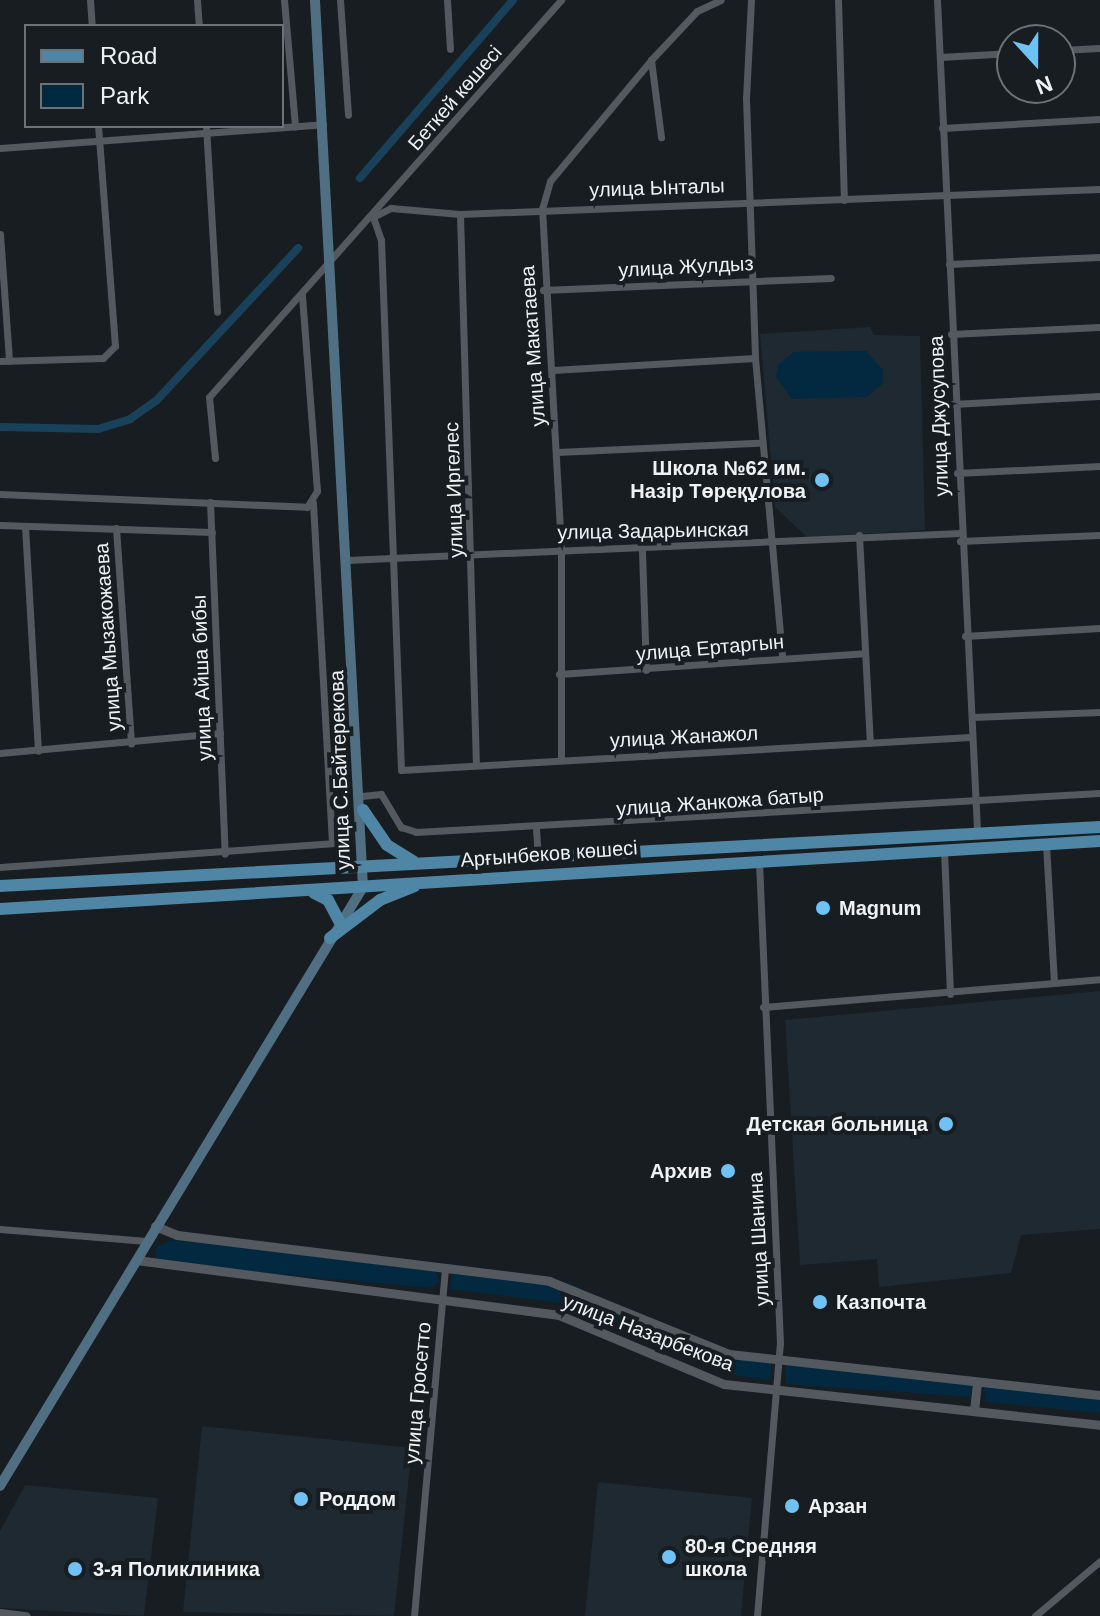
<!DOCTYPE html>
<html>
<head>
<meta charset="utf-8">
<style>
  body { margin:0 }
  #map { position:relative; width:1100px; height:1616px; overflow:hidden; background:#171d21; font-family:Helvetica,sans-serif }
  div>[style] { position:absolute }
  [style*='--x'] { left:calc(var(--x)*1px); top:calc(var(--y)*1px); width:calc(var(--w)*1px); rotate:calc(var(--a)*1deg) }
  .built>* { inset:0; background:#1e2931 }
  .green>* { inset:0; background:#02293f }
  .canal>* { height:8px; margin:-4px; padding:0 4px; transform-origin:4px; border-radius:4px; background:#19425a }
  .minor>* { height:7px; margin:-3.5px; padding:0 3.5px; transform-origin:3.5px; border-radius:3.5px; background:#53595e }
  .tertiary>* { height:9px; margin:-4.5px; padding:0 4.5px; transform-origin:4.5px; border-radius:4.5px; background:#53595e }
  .secondary>* { height:10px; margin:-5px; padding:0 5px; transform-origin:5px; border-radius:5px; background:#516f82 }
  .primary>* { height:12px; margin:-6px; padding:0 6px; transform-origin:6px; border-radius:6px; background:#4f85a5 }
  .dots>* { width:22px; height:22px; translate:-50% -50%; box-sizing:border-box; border:4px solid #171d21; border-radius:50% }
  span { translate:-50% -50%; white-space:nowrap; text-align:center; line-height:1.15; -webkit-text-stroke:8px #171d21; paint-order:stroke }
  .street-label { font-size:20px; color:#eef2f5 }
  .poi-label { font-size:20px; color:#eef2f5; font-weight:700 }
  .right { translate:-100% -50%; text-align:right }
  .left { translate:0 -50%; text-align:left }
  .legend { position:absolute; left:24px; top:24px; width:260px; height:104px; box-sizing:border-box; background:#171d21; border:2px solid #6d7276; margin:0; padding:10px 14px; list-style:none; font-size:24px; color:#eef2f5 }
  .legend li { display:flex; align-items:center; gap:16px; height:40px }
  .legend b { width:40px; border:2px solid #6d7276 }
  .north { position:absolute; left:996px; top:24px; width:80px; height:80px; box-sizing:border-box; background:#171d21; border:2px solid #6d7276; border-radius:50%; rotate:159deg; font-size:22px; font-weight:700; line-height:32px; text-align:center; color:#eef2f5 }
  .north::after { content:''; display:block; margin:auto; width:28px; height:36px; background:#70c1f4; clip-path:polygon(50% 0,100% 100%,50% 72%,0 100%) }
</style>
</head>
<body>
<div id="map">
  <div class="built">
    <i style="clip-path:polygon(870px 327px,874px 335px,920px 336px,925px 530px,807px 537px,775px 507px,760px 334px)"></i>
    <i style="clip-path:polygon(1100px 991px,1100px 1229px,1021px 1235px,1011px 1273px,879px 1287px,877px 1259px,800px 1265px,785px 1020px)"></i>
    <i style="clip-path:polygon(202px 1426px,412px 1448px,394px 1616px,183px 1612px)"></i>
    <i style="clip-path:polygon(598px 1482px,752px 1498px,741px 1616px,585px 1616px)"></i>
    <i style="clip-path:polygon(25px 1485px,158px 1498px,144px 1616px,0 1608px,0 1531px)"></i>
  </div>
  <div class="green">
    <i style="clip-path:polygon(866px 351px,883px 370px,882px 384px,867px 397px,792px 399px,776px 377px,778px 365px,794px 352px)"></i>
    <i style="clip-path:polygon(171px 1240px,435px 1268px,439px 1281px,433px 1288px,157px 1263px,155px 1248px)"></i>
    <i style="clip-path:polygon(452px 1271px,568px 1283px,726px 1354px,772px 1359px,770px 1380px,726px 1374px,561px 1303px,450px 1289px)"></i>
    <i style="clip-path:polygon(785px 1363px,972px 1382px,971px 1397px,786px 1384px)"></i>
    <i style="clip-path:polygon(983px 1385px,1100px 1391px,1100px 1413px,986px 1402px)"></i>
  </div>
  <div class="canal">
    <i style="--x:360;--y:178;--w:235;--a:-49.3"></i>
    <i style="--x:0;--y:427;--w:98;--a:1.2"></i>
    <i style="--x:98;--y:429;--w:34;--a:-17"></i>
    <i style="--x:130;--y:419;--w:32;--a:-35"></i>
    <i style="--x:156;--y:401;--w:209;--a:-47.1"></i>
  </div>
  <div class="minor">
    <i style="--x:90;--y:0;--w:26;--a:86"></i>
    <i style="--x:197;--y:0;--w:26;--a:86"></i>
    <i style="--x:284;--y:0;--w:127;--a:85"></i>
    <i style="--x:340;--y:0;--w:115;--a:86"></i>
    <i style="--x:447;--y:0;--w:49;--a:86.5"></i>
    <i style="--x:751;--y:0;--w:98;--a:92.9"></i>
    <i style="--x:746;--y:98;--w:260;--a:88"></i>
    <i style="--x:755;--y:358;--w:300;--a:84.8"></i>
    <i style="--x:838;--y:0;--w:200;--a:88.3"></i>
    <i style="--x:937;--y:0;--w:832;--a:87.24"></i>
    <i style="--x:1060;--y:50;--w:40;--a:-2.9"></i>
    <i style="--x:940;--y:57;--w:72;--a:-3.2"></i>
    <i style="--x:651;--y:60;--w:78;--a:82.6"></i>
    <i style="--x:206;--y:126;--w:186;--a:86.6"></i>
    <i style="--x:942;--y:128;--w:158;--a:-3.3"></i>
    <i style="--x:0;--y:148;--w:324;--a:-4.2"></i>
    <i style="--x:460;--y:214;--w:551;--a:88.34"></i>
    <i style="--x:373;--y:217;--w:24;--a:71"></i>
    <i style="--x:381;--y:240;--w:530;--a:87.84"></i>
    <i style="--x:401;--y:770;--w:570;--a:-3.32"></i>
    <i style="--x:373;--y:217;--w:20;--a:-27"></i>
    <i style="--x:391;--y:208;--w:69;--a:5"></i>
    <i style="--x:460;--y:214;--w:640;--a:-2.24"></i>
    <i style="--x:0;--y:234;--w:127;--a:85.9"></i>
    <i style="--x:949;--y:264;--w:151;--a:-2.7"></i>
    <i style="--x:543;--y:290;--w:288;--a:-2.4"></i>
    <i style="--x:951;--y:334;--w:149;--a:-2.7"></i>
    <i style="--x:0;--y:361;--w:103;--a:-1.7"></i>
    <i style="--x:103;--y:358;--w:17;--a:-45"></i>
    <i style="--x:115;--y:346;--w:221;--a:-94.4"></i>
    <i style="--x:553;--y:370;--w:202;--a:-3.4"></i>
    <i style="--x:953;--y:404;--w:147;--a:-3.1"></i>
    <i style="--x:557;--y:452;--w:202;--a:-2.6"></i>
    <i style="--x:215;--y:458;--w:61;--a:-95.6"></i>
    <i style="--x:209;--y:397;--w:531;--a:-48.44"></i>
    <i style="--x:957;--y:473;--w:143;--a:-2.8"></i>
    <i style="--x:0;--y:494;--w:307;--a:2.4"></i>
    <i style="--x:307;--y:507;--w:19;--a:-58"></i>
    <i style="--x:317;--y:491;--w:197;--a:-94.4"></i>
    <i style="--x:210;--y:502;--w:352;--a:87.6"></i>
    <i style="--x:0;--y:525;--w:212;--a:1.9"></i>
    <i style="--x:25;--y:526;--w:225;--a:86.7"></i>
    <i style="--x:116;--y:528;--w:216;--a:86"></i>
    <i style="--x:859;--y:535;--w:208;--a:87"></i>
    <i style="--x:960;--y:541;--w:140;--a:-2.5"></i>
    <i style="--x:642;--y:551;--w:119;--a:88.1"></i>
    <i style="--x:347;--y:560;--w:614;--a:-2.52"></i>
    <i style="--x:965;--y:636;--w:135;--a:-3.4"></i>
    <i style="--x:559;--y:674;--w:306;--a:-3.9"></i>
    <i style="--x:972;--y:717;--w:128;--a:-2.2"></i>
    <i style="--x:0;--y:753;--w:221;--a:-5.2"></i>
    <i style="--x:561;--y:760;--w:212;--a:-90"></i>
    <i style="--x:561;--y:548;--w:340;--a:-93.2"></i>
    <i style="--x:542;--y:209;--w:29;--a:-74"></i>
    <i style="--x:550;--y:181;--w:158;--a:-50.1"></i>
    <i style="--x:651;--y:60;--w:67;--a:-46.8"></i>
    <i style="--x:697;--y:11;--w:26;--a:-25"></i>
    <i style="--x:362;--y:796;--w:19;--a:-6"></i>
    <i style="--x:381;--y:794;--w:39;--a:59"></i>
    <i style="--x:401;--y:827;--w:16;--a:18"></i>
    <i style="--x:416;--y:832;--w:685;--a:-3.26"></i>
    <i style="--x:536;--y:829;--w:26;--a:86"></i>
    <i style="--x:1046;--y:844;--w:139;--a:86.7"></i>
    <i style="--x:944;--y:850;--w:144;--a:87.6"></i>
    <i style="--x:0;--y:867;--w:333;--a:-4.1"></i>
    <i style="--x:332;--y:843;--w:341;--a:-93.2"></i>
    <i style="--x:763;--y:1007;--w:338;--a:-4.7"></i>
    <i style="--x:0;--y:1229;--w:147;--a:4.7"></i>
    <i style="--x:414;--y:1616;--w:348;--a:-84.9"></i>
    <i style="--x:757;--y:1616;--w:274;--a:-85.2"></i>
    <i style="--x:780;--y:1343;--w:481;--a:-92.5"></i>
    <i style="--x:1035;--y:1616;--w:85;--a:-40.2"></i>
  </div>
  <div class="tertiary">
    <i style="--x:155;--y:1226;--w:24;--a:22"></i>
    <i style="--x:177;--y:1235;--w:375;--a:7"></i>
    <i style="--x:549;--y:1281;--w:194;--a:22.1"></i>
    <i style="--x:729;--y:1354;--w:373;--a:6.3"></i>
    <i style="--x:136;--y:1260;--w:427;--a:7.4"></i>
    <i style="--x:559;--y:1315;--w:179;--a:22.7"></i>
    <i style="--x:724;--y:1384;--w:378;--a:6.2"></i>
    <i style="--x:974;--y:1411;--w:29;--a:-84"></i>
    <i style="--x:0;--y:1613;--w:26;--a:7"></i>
  </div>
  <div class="secondary">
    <i style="--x:0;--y:1486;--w:700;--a:-58.78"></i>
    <i style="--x:363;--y:887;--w:888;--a:-93.1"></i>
  </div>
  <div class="primary">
    <i style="--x:363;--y:810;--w:42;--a:55.6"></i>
    <i style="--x:387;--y:845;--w:31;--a:32"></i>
    <i style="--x:0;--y:886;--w:1102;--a:-3.07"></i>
    <i style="--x:314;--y:893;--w:16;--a:27"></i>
    <i style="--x:328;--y:900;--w:26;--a:62"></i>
    <i style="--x:0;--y:909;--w:1102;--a:-3.54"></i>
    <i style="--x:330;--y:938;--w:63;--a:-37.2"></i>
    <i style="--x:380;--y:900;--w:37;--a:-22"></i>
  </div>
  <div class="dots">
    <i style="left:822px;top:480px;background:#70c1f4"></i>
    <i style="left:823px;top:908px;background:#70c1f4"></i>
    <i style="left:946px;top:1124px;background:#70c1f4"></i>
    <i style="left:728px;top:1171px;background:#70c1f4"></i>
    <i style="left:820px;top:1302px;background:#70c1f4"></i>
    <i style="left:301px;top:1499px;background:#70c1f4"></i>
    <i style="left:792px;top:1506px;background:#70c1f4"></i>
    <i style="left:669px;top:1557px;background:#70c1f4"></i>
    <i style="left:75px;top:1569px;background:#70c1f4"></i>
  </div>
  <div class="street-label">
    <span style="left:455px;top:98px;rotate:-49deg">Беткей көшесі</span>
    <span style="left:657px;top:188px;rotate:-2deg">улица Ынталы</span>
    <span style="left:686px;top:267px;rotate:-3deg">улица Жулдыз</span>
    <span style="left:533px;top:346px;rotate:-94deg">улица Макатаева</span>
    <span style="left:939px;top:416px;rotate:-92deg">улица Джусупова</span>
    <span style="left:454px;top:490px;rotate:-92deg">улица Иргелес</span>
    <span style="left:653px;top:531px;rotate:-1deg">улица Задарьинская</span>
    <span style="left:108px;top:637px;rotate:-94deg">улица Мызакожаева</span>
    <span style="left:710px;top:648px;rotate:-5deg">улица Ертаргын</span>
    <span style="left:202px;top:678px;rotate:-92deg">улица Айша бибы</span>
    <span style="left:684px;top:737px;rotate:-3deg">улица Жанажол</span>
    <span style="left:340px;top:770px;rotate:-92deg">улица С.Байтерекова</span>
    <span style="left:720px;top:802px;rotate:-4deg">улица Жанкожа батыр</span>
    <span style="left:549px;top:854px;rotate:-4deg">Арғынбеков көшесі</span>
    <span style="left:759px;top:1239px;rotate:-93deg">улица Шанина</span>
    <span style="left:648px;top:1333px;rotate:21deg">улица Назарбекова</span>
    <span style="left:418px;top:1393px;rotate:-85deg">улица Гросетто</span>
  </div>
  <div class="poi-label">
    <span class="right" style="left:806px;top:480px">Школа №62 им.<br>Назір Төреқұлова</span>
    <span class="left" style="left:839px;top:908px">Magnum</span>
    <span class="right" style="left:928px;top:1124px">Детская больница</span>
    <span class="right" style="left:712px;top:1171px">Архив</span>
    <span class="left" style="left:836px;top:1302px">Казпочта</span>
    <span class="left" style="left:319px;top:1499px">Роддом</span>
    <span class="left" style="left:808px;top:1506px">Арзан</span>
    <span class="left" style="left:685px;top:1558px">80-я Средняя<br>школа</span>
    <span class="left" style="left:93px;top:1569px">3-я Поликлиника</span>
  </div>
  <ul class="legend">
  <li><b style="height:10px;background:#4f85a5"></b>Road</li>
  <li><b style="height:22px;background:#02293f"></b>Park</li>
  </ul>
  <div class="north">N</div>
</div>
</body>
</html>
